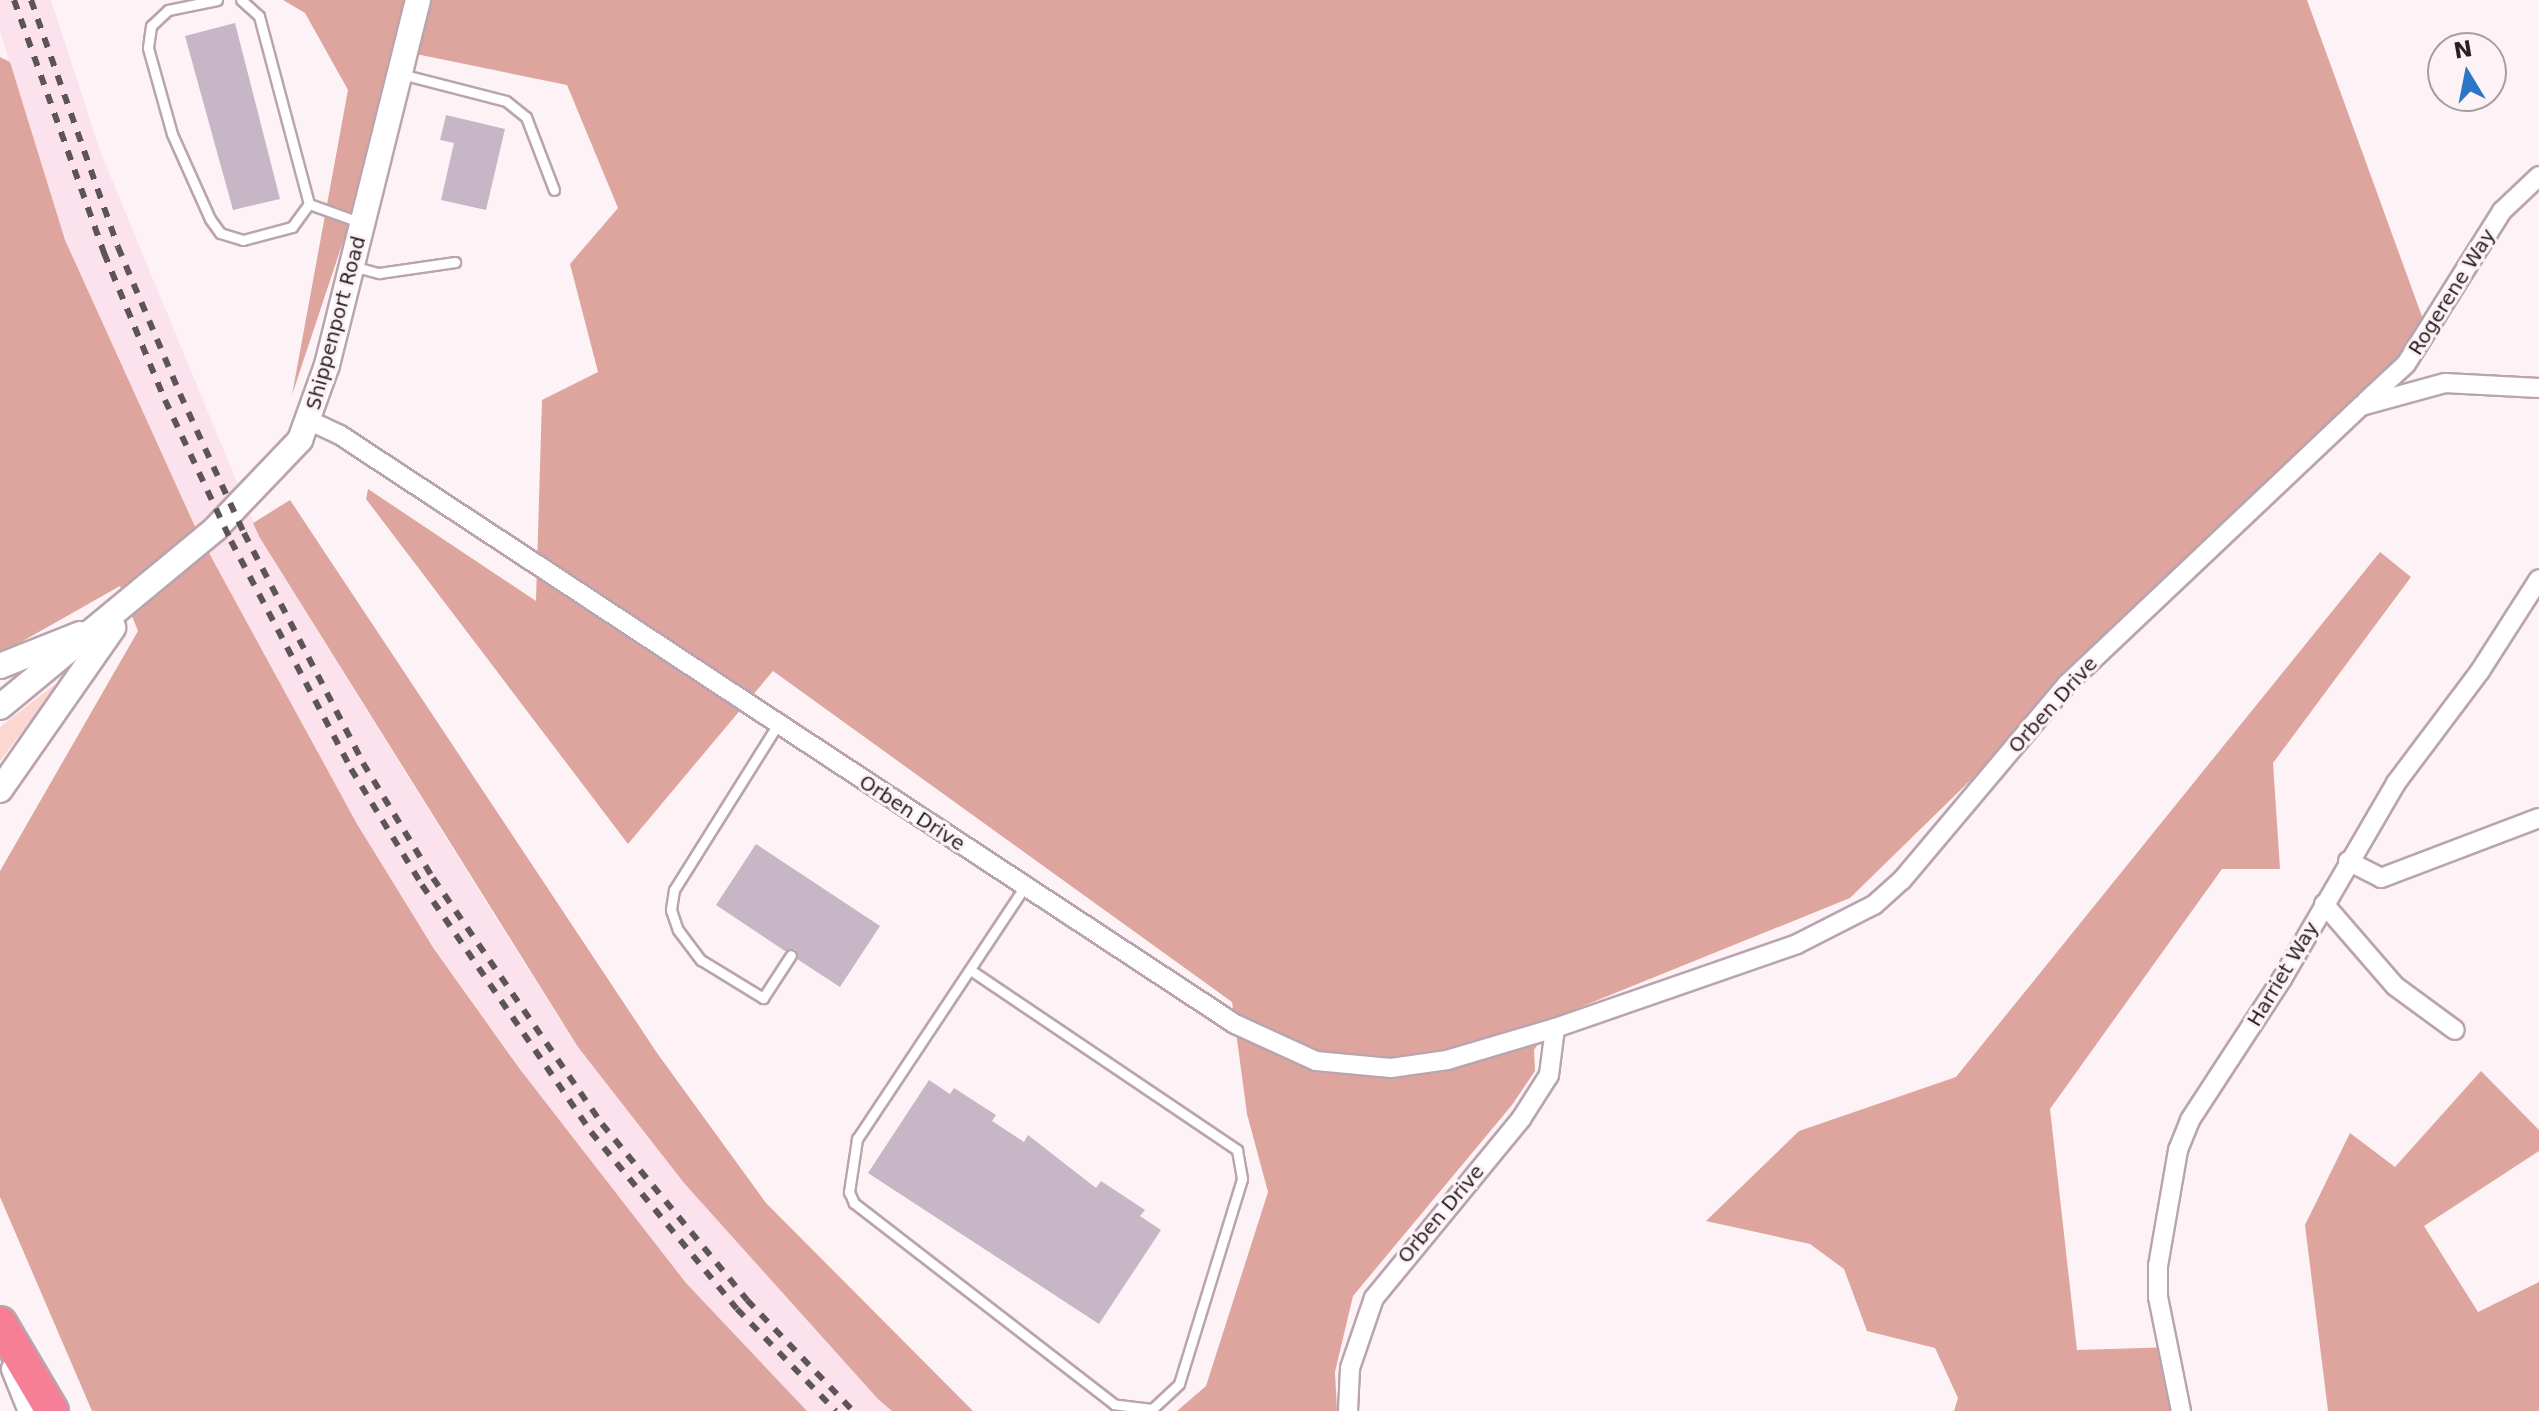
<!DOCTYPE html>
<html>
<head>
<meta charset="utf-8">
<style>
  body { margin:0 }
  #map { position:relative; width:2539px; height:1411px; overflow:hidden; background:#fdf3f7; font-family:"DejaVu Sans",sans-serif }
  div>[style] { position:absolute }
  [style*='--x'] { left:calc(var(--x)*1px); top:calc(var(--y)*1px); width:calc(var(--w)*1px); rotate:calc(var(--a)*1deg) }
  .built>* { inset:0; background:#fce2ed }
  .green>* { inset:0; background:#fcd7d1 }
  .forest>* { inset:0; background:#dda59d }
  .building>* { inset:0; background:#c7b6c5 }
  .roads { filter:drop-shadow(2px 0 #baa4ae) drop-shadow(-2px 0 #baa4ae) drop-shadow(0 2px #baa4ae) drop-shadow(0 -2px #baa4ae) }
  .lane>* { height:9px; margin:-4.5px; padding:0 4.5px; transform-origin:4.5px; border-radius:4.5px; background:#fff }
  .street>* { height:18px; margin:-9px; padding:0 9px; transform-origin:9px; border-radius:9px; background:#fff }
  .secondary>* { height:24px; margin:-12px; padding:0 12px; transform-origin:12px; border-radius:12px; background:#fff }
  .highway>* { height:32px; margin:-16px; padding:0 16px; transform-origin:16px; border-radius:16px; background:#f67f96 }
  .rail>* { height:6px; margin-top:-3px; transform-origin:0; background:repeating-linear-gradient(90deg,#5c5457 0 10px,transparent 0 20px) }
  span { translate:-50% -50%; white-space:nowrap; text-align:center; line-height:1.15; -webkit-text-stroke:6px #fdf3f7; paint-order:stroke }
  .street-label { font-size:20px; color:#271f22 }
  .north { position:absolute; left:2427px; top:32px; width:80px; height:80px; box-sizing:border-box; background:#fdf3f7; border:2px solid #a79ea2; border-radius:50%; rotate:350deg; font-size:22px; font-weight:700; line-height:32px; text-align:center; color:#271f22 }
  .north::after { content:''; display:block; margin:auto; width:28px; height:36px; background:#2c76c6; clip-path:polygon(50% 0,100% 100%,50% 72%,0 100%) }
</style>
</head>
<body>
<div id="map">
  <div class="built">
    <i style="clip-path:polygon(0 0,51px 0,101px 153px,260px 538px,499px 923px,578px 1047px,684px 1183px,892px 1411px,807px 1411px,686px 1283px,519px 1068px,434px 949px,357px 824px,197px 531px,65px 240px,0 32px)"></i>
  </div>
  <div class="green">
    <i style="clip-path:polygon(54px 685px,56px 687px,0 761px,0 727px)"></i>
  </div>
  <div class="forest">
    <i style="clip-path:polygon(283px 0,2307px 0,2428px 333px,1850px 898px,1556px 1017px,1534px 1050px,1535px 1071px,1512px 1105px,1353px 1296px,1335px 1372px,1337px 1411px,1177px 1411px,1206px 1386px,1268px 1192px,1247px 1114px,1232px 1002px,773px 671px,628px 844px,366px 499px,368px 489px,536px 601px,542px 400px,598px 372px,570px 264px,618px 208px,567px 85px,406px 52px,292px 395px,348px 90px,305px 13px)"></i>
    <i style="clip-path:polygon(0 57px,10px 62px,65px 240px,197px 531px,357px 824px,434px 949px,519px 1068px,686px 1283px,807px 1411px,92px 1411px,0 1197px,0 871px,138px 631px,120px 586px,0 654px)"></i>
    <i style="clip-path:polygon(290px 500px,657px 1053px,766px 1203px,973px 1411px,892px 1411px,878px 1399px,684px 1183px,578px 1047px,260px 538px,253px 523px)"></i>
    <i style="clip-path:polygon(2380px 552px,2411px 577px,2273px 763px,2280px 869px,2222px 869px,2050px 1109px,2077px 1350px,2176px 1347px,2184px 1411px,1954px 1411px,1958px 1398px,1935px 1348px,1867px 1331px,1844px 1269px,1810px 1244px,1706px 1221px,1799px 1131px,1956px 1077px)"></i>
    <i style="clip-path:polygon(2481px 1071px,2539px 1130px,2539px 1151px,2424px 1226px,2478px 1312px,2539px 1282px,2539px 1411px,2328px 1411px,2305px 1225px,2350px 1133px,2395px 1167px)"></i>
  </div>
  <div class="building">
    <i style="clip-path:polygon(235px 23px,280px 199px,233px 210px,185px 36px)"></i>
    <i style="clip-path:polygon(446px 115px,505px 129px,486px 210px,441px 200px,454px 143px,440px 140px)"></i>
    <i style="clip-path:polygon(756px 844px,880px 926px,840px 987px,797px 959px,796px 949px,785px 951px,716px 905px)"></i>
    <i style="clip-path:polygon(929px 1080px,950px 1094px,954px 1088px,996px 1115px,992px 1121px,1024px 1142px,1028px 1135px,1096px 1188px,1101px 1181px,1145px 1210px,1140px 1216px,1161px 1230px,1099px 1324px,868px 1173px)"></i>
  </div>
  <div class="roads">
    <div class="lane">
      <i style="--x:217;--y:0;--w:50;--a:168.5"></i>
      <i style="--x:168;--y:10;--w:23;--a:137"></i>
      <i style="--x:151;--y:26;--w:22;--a:98"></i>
      <i style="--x:148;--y:48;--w:89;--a:74.4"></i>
      <i style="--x:172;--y:134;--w:93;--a:65.9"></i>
      <i style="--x:210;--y:219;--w:17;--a:54"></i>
      <i style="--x:220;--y:233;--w:24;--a:17"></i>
      <i style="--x:243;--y:240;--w:51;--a:-14.9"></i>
      <i style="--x:292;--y:227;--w:29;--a:-54"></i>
      <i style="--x:309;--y:204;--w:195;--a:-104.9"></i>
      <i style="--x:259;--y:16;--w:24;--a:-138"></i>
      <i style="--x:401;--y:74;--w:108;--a:14.4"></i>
      <i style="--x:506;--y:101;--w:26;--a:39"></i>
      <i style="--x:526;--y:117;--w:78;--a:69"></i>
      <i style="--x:309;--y:204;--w:56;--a:19.7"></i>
      <i style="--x:352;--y:266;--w:28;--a:15"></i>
      <i style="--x:379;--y:273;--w:77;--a:-8.2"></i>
      <i style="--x:778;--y:724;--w:196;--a:122.1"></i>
      <i style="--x:674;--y:890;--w:20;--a:99"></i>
      <i style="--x:671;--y:910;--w:21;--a:71"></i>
      <i style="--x:678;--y:930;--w:38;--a:53"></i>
      <i style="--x:701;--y:960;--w:73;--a:31.5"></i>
      <i style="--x:763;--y:998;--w:51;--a:-56.9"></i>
      <i style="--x:972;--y:971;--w:320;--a:34"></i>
      <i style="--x:1237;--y:1150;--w:29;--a:80"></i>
      <i style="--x:1242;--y:1179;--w:214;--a:107.1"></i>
      <i style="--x:1179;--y:1384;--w:37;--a:137"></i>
      <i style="--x:1152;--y:1409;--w:38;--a:-173"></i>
      <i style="--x:1114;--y:1404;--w:329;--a:-142.3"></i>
      <i style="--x:854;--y:1203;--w:12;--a:-114"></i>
      <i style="--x:849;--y:1192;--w:54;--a:-81.4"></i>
      <i style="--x:857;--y:1139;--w:304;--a:-56.4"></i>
    </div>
    <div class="street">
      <i style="--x:2366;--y:401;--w:54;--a:-42.8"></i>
      <i style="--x:2406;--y:364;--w:181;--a:-57.9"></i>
      <i style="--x:2502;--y:211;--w:51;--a:-43.4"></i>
      <i style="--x:310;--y:421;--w:33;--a:25"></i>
      <i style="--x:340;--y:435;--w:1071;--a:33.35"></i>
      <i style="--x:1235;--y:1024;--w:89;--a:24.6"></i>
      <i style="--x:1316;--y:1061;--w:75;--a:5.3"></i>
      <i style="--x:1391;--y:1068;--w:57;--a:-8.1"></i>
      <i style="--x:1447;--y:1060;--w:113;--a:-16.5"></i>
      <i style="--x:1555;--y:1028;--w:256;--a:-19.1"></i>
      <i style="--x:1797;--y:944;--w:86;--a:-26.9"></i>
      <i style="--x:1874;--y:905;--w:38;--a:-42"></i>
      <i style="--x:1902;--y:880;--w:256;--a:-49.9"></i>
      <i style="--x:2067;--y:684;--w:405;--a:-43.4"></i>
      <i style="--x:2361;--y:406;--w:87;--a:-15.3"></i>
      <i style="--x:2445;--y:383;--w:94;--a:3"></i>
      <i style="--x:2348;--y:861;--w:37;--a:27"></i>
      <i style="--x:2381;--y:878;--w:169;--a:-20.8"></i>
      <i style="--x:2324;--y:904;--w:108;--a:49.1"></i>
      <i style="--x:2395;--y:986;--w:74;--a:36.3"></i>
      <i style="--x:1348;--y:1411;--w:43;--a:-87.3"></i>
      <i style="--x:1350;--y:1368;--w:74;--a:-71.1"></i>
      <i style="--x:1374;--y:1298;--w:232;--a:-50.6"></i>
      <i style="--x:1521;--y:1119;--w:52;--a:-57.5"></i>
      <i style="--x:1549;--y:1075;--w:47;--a:-82.7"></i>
      <i style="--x:2181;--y:1411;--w:116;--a:-101.4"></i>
      <i style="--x:2158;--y:1297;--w:31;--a:-90"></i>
      <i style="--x:2158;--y:1266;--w:118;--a:-80.2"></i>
      <i style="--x:2178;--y:1150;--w:32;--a:-68"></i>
      <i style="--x:2190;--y:1120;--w:168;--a:-56.9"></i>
      <i style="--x:2282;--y:979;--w:227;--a:-59.8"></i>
      <i style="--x:2396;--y:783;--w:140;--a:-53.1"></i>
      <i style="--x:2480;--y:671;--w:109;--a:-57.3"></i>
    </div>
    <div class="secondary">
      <i style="--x:0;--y:666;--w:86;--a:-21.8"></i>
      <i style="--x:0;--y:707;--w:281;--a:-39.6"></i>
      <i style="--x:216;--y:528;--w:122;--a:-46.3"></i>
      <i style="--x:300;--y:440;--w:80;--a:-70.2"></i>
      <i style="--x:327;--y:365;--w:376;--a:-76"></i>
      <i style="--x:0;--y:790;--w:198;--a:-55.1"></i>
      <i style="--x:14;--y:1369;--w:45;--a:68"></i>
    </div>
    <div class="highway">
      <i style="--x:0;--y:1323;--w:102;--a:59.4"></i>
    </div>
  </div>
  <div class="rail">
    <i style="--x:14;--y:0;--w:269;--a:70.4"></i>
    <i style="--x:104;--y:253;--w:159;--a:67.5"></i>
    <i style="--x:165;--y:400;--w:156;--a:64.9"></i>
    <i style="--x:231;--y:541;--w:258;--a:62.2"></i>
    <i style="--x:351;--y:769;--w:136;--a:58.5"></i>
    <i style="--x:422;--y:885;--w:299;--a:55.6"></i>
    <i style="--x:591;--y:1132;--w:229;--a:50.5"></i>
    <i style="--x:737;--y:1309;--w:142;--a:45.9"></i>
    <i style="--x:31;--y:0;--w:262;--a:70.6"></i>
    <i style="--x:118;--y:247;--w:160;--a:67.1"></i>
    <i style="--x:180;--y:394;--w:153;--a:65.3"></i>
    <i style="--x:244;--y:533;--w:259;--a:62.6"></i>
    <i style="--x:363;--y:763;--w:135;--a:58.7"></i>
    <i style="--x:433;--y:878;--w:298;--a:55.5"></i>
    <i style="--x:602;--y:1124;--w:228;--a:50.5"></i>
    <i style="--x:747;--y:1300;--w:153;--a:46.3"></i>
  </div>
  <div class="street-label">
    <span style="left:2452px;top:292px;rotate:-58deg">Rogerene Way</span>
    <span style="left:336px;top:323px;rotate:-75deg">Shippenport Road</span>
    <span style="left:2053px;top:705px;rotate:-48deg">Orben Drive</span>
    <span style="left:912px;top:813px;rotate:33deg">Orben Drive</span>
    <span style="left:2283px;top:974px;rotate:-59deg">Harriet Way</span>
    <span style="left:1441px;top:1214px;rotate:-50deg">Orben Drive</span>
  </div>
  <div class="north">N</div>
</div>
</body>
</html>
